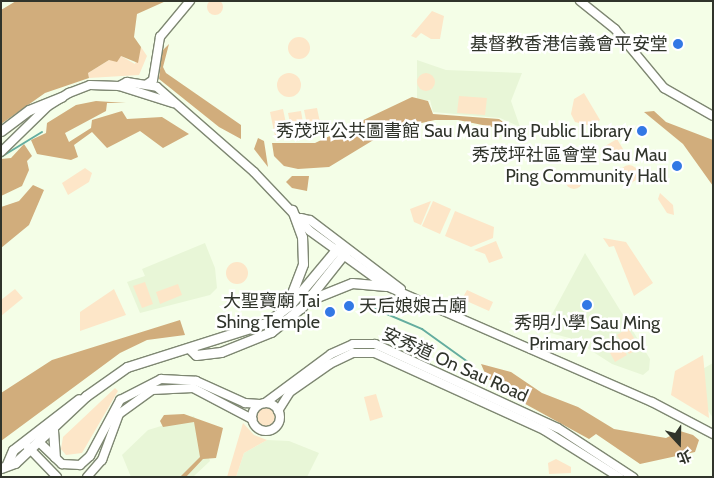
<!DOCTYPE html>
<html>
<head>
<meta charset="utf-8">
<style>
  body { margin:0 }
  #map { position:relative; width:714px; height:478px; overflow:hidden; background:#f4fee7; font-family:Cabin,"Noto Sans TC",sans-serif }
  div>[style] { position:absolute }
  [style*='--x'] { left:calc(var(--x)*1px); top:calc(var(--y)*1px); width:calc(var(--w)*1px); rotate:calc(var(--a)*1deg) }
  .built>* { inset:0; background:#e8f6d7 }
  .green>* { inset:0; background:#fde6c8 }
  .round { border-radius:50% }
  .forest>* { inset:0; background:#d1ad7c }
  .stream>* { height:2px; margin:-1px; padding:0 1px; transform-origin:1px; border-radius:1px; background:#64ad9f }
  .roads { filter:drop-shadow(1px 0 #7e8772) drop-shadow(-1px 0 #7e8772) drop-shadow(0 1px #7e8772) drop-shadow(0 -1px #7e8772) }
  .secondary>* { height:8px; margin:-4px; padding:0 4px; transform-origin:4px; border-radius:4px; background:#fff }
  .secondary>.ring { margin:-4px; padding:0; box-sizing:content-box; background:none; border:8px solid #fff; border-radius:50% }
  .primary>* { height:9px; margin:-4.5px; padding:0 4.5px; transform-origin:4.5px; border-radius:4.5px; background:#fff }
  .trunk>* { height:9px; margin:-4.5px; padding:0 4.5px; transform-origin:4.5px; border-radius:4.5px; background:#fff }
  .dots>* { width:14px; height:14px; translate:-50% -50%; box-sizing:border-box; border:2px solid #fff; border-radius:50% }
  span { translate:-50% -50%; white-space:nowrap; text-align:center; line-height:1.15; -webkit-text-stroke:5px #fff; paint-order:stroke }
  .poi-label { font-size:18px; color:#30342b }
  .right { translate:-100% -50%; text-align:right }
  .left { translate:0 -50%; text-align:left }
  .street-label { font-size:18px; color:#30342b }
  .frame { position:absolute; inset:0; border:2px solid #30342b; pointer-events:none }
  .north { position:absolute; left:654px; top:418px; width:50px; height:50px; -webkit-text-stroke:4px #fff; paint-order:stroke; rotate:159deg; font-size:14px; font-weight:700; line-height:20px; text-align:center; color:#30342b }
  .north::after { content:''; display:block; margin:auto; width:18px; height:22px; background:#30342b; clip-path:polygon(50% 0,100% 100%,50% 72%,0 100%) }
</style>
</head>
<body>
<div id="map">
  <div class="built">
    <i style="clip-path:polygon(417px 60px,446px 70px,522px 73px,511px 101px,520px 127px,500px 118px,433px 112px,430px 100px,417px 100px)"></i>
    <i style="clip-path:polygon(205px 243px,215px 268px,217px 288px,210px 295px,140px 313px,127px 282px,145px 276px,142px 269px)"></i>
    <i style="clip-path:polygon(585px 253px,650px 359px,649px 370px,643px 375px,612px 364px,573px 339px,543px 331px)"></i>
    <i style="clip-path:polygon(713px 363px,713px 418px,687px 378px)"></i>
    <i style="clip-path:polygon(194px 416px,210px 461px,193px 477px,131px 477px,122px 455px,148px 430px)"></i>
    <i style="clip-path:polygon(267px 440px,289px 441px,319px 453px,307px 477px,236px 477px,244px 453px)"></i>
  </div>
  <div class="green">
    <i class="round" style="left:207px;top:-1px;width:16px;height:16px"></i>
    <i style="clip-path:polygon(432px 11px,444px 16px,440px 39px,431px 39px,421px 33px,416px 38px,411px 36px)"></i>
    <i class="round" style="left:288px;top:37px;width:22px;height:22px"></i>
    <i style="clip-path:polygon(141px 47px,147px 56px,139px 75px,89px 78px,88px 73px,109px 60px,121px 56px,135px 64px)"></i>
    <i class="round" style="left:417px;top:73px;width:18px;height:18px"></i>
    <i class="round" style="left:277px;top:73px;width:24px;height:24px"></i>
    <i style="clip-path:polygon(584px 93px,600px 120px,591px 126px,575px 122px,571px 114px,574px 99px)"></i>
    <i style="clip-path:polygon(459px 96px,487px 98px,485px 115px,457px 113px)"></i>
    <i style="clip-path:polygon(317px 108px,322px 132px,309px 134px,304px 110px)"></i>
    <i style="clip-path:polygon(283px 109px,288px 133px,275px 136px,270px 112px)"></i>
    <i style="clip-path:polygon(301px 111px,305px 135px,293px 137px,288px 113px)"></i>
    <i style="clip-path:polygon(617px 139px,626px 154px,614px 163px,600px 149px)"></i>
    <i class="round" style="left:620px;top:165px;width:18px;height:18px"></i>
    <i style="clip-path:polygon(85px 168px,92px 173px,89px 182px,68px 195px,62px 183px)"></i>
    <i class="round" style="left:565px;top:171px;width:18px;height:18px"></i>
    <i style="clip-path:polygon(660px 193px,673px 205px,674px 215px,667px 213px,658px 199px)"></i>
    <i style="clip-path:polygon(431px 201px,421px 225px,414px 222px,410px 209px)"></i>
    <i style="clip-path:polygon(433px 201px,451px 209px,440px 234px,422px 226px)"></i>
    <i style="clip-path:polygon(455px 211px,494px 227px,493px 238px,471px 247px,445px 236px)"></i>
    <i style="clip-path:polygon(603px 238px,626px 242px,653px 283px,634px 296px,614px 246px,609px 247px)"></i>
    <i style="clip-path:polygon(496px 241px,503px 258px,489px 263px,485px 254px,474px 250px)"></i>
    <i class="round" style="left:226px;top:262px;width:22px;height:22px"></i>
    <i style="clip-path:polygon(145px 282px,153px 304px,142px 308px,133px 286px)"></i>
    <i style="clip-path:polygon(178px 284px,182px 295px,160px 304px,156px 292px)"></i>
    <i style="clip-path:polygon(15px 289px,23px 298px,1px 316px,1px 300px)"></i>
    <i style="clip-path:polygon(114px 289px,126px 315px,80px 331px,80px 312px)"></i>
    <i style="clip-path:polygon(467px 290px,493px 302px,489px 311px,462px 299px)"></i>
    <i style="clip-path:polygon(628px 328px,640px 348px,629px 354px,617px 335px)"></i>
    <i style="clip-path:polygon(615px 335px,627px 355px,615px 362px,604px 342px)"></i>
    <i style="clip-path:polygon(703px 355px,709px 418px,671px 395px,675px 371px)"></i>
    <i style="clip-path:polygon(115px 388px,118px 391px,82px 453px,66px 455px,61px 449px,63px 437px)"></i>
    <i style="clip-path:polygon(376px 394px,383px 417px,370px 421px,364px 397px)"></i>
    <i class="round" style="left:255px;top:407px;width:20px;height:20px"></i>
    <i style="clip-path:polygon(243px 423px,254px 435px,267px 440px,244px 453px,236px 477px,227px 477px)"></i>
    <i style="clip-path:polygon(556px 459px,571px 467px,571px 473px,549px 474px,548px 463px)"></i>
  </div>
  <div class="forest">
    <i style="clip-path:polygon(16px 1px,166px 1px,137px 14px,134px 37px,141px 47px,138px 63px,121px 56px,117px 62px,109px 60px,88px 73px,89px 78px,45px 93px,1px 124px,1px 10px)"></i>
    <i style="clip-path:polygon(169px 44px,163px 67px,166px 73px,241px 125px,241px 139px,219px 127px,159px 79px,162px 51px)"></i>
    <i style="clip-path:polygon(412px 97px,428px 101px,433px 114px,499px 119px,524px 136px,521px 139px,502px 129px,458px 120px,435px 120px,390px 130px,329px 167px,298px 169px,284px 166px,274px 156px,272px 143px,315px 143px)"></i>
    <i style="clip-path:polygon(96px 101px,126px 103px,107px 103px,106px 111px,65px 133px,69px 142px,91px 128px,92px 120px,122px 111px,127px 119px,162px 117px,189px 134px,163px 148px,140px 131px,107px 148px,92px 132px,74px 145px,78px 157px,71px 160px,37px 154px,31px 140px,46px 133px,47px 123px,76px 105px)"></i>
    <i style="clip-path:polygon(654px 111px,666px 122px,713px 140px,713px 186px,683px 144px,644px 112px)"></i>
    <i style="clip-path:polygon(258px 138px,264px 141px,268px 167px,254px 149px)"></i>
    <i style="clip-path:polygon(24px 144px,32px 156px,27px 161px,29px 170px,22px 186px,1px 196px,1px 159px,11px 158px)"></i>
    <i style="clip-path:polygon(292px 176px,309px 176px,307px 191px,292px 188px,286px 182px)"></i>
    <i style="clip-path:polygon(33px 185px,44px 190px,29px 225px,1px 248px,1px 207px,19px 201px)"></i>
    <i style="clip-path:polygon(180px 320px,185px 335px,147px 340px,120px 353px,1px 441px,1px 393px,52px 360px)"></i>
    <i style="clip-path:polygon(481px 364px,511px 372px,542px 393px,578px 407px,614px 429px,666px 438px,680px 431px,693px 435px,699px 440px,695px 452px,640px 464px,596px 434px,589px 439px,518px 400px,487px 378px)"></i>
    <i style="clip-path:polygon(184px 414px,223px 428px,216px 458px,203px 459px,186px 477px,180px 477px,200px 457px,194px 422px,163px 427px,160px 421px,164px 415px)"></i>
  </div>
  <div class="stream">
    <i style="--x:1;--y:157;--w:48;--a:-31.4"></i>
    <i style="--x:368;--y:306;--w:59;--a:23.1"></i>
    <i style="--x:422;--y:329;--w:57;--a:35.7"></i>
    <i style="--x:468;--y:362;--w:26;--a:53"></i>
  </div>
  <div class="roads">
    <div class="secondary">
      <i style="--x:580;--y:1;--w:45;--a:38.7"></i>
      <i style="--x:615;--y:29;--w:77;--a:50.3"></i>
      <i style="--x:664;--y:88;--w:56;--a:29.7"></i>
      <i style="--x:147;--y:84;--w:7;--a:-34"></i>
      <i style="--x:153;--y:80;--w:44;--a:-80.8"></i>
      <i style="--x:160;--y:37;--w:47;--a:-50.2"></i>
      <i style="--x:119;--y:86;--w:57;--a:17.5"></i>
      <i style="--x:1;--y:152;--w:66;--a:-44.4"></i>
      <i style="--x:48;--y:106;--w:25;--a:-32"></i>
      <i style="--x:69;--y:93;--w:22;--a:-21"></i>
      <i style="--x:90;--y:85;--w:29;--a:2"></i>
      <i style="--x:119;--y:86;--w:9;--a:-27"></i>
      <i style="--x:127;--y:82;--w:30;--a:9"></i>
      <i style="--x:157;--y:87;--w:129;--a:41.2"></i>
      <i style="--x:254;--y:172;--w:81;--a:46.5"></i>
      <i style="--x:310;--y:231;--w:94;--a:35.9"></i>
      <i style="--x:386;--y:286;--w:290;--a:23.6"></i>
      <i style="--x:652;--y:402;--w:69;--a:27.7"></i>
      <i style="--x:301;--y:218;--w:9;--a:13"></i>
      <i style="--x:310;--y:220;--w:114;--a:37.2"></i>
      <i style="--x:265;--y:403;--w:82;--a:-36.6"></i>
      <i style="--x:331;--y:354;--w:24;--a:-24"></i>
      <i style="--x:353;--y:344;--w:22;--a:0"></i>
      <i style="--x:375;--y:344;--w:201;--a:24.7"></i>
      <i style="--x:558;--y:428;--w:90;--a:33.2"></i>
      <i class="ring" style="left:252px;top:403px;width:20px;height:20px"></i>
      <i style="--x:278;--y:411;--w:22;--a:-58"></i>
      <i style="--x:290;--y:392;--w:49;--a:-35"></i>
      <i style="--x:330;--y:364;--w:25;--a:-26"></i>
      <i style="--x:353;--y:353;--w:22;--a:0"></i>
      <i style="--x:375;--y:353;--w:186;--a:24.5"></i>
      <i style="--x:544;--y:430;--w:89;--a:32.1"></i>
      <i style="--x:39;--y:442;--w:32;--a:44"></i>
      <i style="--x:62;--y:464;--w:18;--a:3"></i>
      <i style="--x:80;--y:465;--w:13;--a:-42"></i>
      <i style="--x:90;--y:456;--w:64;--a:-61.8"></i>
      <i style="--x:120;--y:400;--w:46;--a:-27.1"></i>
      <i style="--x:161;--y:379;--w:35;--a:3"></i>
      <i style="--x:196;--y:381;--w:54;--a:24.2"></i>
      <i style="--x:245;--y:403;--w:15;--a:4"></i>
      <i style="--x:27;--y:446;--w:43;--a:45.9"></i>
      <i style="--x:87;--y:477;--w:23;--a:-49"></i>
      <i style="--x:102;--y:460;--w:49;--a:-69.7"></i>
      <i style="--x:119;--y:414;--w:41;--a:-36"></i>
      <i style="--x:152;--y:390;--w:41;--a:-2.8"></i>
      <i style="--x:193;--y:388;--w:67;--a:27.7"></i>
    </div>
    <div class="primary">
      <i style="--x:290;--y:298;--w:36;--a:-69"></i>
      <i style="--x:303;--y:264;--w:27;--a:-92"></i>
      <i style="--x:302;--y:237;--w:29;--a:-110"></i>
      <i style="--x:312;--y:299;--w:43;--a:-21.8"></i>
      <i style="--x:352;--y:283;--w:34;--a:5"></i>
      <i style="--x:190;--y:349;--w:8;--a:45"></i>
      <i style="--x:196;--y:355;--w:25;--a:-7"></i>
      <i style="--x:221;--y:352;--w:54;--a:-21.8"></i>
      <i style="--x:271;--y:332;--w:38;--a:-39"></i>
      <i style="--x:301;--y:308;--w:74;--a:-51.6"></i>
      <i style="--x:53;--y:430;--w:27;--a:86"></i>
      <i style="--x:7;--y:464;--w:15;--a:-67"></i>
      <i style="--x:13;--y:450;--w:83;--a:-37.7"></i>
      <i style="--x:1;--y:468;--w:15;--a:-20"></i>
      <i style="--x:15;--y:463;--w:98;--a:-43.3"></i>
      <i style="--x:86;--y:396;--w:50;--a:-35.3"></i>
      <i style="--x:127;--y:367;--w:146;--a:-17.6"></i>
      <i style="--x:266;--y:323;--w:30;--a:-37"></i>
      <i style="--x:290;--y:305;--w:78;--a:-50.2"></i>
    </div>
    <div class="trunk">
      <i style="--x:1;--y:131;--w:35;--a:-37"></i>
      <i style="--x:29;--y:110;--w:35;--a:-22"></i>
    </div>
  </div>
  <div class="dots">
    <i style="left:678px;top:44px;background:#3378e5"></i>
    <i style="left:642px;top:131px;background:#3378e5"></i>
    <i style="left:677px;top:166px;background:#3378e5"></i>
    <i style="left:587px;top:305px;background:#3378e5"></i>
    <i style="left:349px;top:306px;background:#3378e5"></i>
    <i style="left:330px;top:312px;background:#3378e5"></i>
  </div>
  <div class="poi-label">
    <span class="right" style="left:668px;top:44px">基督教香港信義會平安堂</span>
    <span class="right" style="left:632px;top:131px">秀茂坪公共圖書館 Sau Mau Ping Public Library</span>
    <span class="right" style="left:667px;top:166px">秀茂坪社區會堂 Sau Mau<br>Ping Community Hall</span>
    <span class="right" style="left:320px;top:312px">大聖寶廟 Tai<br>Shing Temple</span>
    <span class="left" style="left:359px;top:306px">天后娘娘古廟</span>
    <span style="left:587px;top:334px">秀明小學 Sau Ming<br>Primary School</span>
  </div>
  <div class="street-label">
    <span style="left:455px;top:365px;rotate:24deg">安秀道 On Sau Road</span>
  </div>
  <div class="frame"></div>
  <div class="north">北</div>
</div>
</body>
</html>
